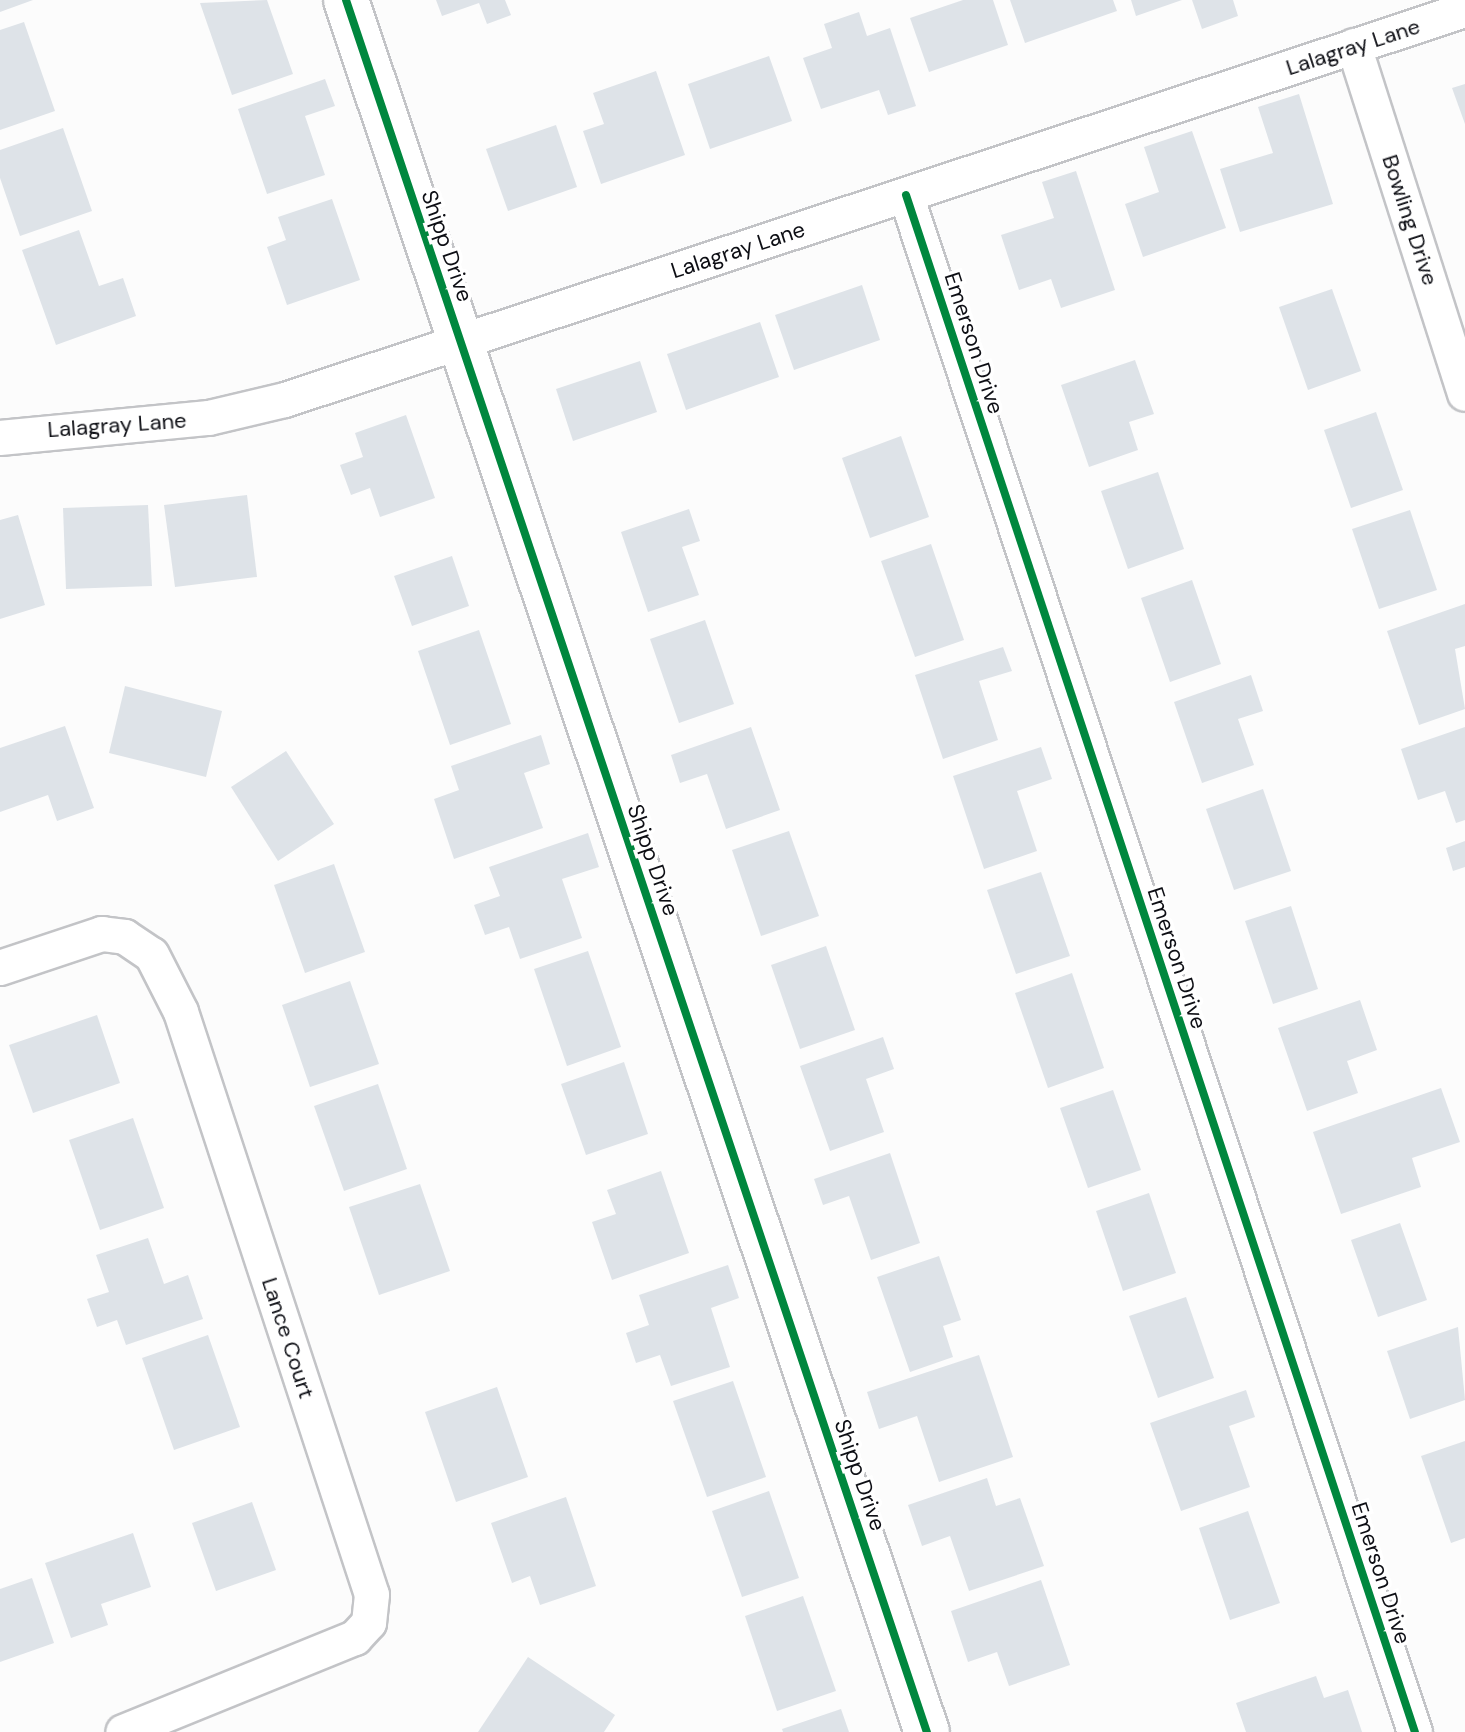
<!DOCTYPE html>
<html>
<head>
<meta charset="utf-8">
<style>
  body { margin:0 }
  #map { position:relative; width:1465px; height:1732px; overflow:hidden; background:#fcfcfc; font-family:"DM Sans",sans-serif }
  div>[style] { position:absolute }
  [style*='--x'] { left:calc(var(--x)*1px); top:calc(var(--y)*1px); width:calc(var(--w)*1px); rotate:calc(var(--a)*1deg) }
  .building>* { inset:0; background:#dee3e8 }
  .roads { filter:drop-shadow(2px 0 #c3c4c7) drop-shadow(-2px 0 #c3c4c7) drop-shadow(0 2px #c3c4c7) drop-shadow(0 -2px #c3c4c7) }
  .minor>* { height:34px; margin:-17px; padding:0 17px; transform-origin:17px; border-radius:17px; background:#fff }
  .tertiary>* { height:44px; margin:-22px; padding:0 22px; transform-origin:22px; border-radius:22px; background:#fff }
  .cycleway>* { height:8px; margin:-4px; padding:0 4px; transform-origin:4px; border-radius:4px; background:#00873e }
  span { translate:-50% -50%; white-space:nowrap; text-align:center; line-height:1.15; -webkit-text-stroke:7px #fff; paint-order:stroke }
  .street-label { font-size:22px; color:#0d0e14 }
</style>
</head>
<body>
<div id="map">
  <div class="building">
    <i style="clip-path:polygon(0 0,33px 0,0 12px)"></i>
    <i style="clip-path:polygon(267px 0,293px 74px,232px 95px,200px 3px)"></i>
    <i style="clip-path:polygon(436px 0,505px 0,511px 15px,487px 24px,479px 3px,442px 16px)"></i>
    <i style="clip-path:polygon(963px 0,993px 0,1008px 45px,929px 72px,910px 18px)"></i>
    <i style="clip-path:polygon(1010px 0,1113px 0,1117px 11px,1025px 43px)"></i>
    <i style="clip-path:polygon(1131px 0,1182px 0,1136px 16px)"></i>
    <i style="clip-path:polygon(1192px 0,1233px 0,1238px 16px,1202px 29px)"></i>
    <i style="clip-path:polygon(859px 12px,867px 36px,890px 28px,916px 106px,888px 115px,879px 90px,821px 109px,803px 58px,832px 48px,824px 24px)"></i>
    <i style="clip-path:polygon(24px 22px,55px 111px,0 130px,0 30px)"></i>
    <i style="clip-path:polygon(769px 56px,792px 121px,710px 149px,688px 84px)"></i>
    <i style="clip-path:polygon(656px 71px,685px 155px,601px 184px,583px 131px,604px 124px,593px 93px)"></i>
    <i style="clip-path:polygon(325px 79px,335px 106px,305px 116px,325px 175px,267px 194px,238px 109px)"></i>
    <i style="clip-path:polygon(1465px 84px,1465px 124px,1452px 88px)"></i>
    <i style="clip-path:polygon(1299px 94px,1333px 204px,1240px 232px,1220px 169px,1273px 153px,1258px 107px)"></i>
    <i style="clip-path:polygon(556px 125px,577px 187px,508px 211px,486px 149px)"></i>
    <i style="clip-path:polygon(63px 128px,92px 211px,20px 236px,0 178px,0 150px)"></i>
    <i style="clip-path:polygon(1192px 131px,1226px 228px,1143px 257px,1125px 204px,1159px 192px,1144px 147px)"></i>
    <i style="clip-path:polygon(1076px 171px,1115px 290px,1061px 308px,1051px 279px,1019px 290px,1001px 235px,1054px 218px,1042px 182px)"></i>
    <i style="clip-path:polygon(332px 199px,360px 280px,287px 305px,267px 247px,286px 240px,278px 217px)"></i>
    <i style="clip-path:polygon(79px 230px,99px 286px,123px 278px,136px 316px,56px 345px,22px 250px)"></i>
    <i style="clip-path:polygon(862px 285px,880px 340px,794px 370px,775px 315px)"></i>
    <i style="clip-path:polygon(1332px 289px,1361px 371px,1308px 390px,1279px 307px)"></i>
    <i style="clip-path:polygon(760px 322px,779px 377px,686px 410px,667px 354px)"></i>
    <i style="clip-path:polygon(1135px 360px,1154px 414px,1129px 422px,1138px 450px,1089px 467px,1061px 385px)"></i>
    <i style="clip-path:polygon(640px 361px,657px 412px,573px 441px,556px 389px)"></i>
    <i style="clip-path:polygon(1376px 412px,1403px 490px,1351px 508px,1324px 430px)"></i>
    <i style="clip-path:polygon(406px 415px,435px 498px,380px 517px,370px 488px,351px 495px,340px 465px,363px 457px,355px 433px)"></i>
    <i style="clip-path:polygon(901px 436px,929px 517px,870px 538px,842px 458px)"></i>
    <i style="clip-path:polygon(1158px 472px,1184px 549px,1128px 569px,1101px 491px)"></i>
    <i style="clip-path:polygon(247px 495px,257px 577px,175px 587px,164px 505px)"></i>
    <i style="clip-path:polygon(148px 505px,152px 586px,66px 589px,63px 508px)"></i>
    <i style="clip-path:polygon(689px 509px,700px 541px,682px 547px,699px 595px,648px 612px,621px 532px)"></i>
    <i style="clip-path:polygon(1410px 510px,1437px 590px,1379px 609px,1352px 529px)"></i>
    <i style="clip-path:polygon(18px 515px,45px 605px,0 619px,0 520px)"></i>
    <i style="clip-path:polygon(931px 544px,964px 640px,915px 657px,881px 561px)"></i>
    <i style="clip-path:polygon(452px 556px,469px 606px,412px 626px,394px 576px)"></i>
    <i style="clip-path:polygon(1192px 580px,1221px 664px,1170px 682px,1141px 598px)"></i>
    <i style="clip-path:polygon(1465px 604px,1465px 646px,1455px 649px,1465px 709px,1419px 725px,1387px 631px)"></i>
    <i style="clip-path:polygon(705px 620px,734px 704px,679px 723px,650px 639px)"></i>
    <i style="clip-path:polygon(479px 630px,511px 724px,450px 745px,418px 651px)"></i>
    <i style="clip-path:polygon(1003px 647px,1012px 671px,979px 681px,998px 740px,943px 759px,915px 675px)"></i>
    <i style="clip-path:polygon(1251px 675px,1263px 711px,1238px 719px,1254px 765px,1202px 783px,1174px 702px)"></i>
    <i style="clip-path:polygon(125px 686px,222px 711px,206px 777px,109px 753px)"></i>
    <i style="clip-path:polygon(65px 726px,94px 808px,57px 821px,48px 795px,0 812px,0 748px)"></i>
    <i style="clip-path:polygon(751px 727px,780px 810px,726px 829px,707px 774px,680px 783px,671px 755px)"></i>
    <i style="clip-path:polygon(1465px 727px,1465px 820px,1456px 823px,1445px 791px,1418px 800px,1401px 749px)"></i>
    <i style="clip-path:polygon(541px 735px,550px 764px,524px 773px,543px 828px,454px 859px,434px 799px,459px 790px,451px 766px)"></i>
    <i style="clip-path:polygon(1041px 747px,1052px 779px,1017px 791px,1037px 851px,984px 869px,953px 776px)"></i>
    <i style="clip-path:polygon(286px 751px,334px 824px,278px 861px,231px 787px)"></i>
    <i style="clip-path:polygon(1263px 789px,1291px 871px,1234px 890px,1206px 809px)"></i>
    <i style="clip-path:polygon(789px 831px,819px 916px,761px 936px,732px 850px)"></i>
    <i style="clip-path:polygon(588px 833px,599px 867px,562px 879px,582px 938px,520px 959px,509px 927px,485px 935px,474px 905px,500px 896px,489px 867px)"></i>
    <i style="clip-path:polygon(1465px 841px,1465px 867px,1453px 871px,1446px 848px)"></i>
    <i style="clip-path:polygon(334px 864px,365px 952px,305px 973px,274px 885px)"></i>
    <i style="clip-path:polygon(1041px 872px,1070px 956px,1016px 974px,987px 890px)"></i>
    <i style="clip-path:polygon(1291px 906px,1318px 989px,1273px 1004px,1245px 921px)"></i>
    <i style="clip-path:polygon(826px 946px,855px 1030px,800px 1049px,771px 965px)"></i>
    <i style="clip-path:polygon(588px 951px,621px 1047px,567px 1066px,534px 969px)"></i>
    <i style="clip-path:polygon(1072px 973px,1104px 1068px,1048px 1088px,1015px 993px)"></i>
    <i style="clip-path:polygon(350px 981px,379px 1064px,310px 1087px,282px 1005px)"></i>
    <i style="clip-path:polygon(1360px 1000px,1377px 1050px,1347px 1061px,1358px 1093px,1307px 1111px,1278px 1028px)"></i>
    <i style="clip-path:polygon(97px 1015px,120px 1083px,33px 1113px,9px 1045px)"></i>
    <i style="clip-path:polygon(883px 1037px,894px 1069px,866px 1079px,884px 1132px,830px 1151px,800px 1066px)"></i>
    <i style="clip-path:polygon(624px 1062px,648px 1134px,586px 1155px,561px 1084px)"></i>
    <i style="clip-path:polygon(378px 1084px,407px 1169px,344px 1191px,314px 1106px)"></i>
    <i style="clip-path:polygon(1441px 1088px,1460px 1142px,1412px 1158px,1421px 1187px,1341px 1214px,1313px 1132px)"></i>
    <i style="clip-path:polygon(1113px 1090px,1141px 1170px,1088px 1188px,1060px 1108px)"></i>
    <i style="clip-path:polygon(133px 1118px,164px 1208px,100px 1230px,69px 1140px)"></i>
    <i style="clip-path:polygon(890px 1153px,920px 1243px,871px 1260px,849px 1196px,823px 1205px,814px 1179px)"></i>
    <i style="clip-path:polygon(661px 1171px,689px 1253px,612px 1280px,592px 1222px,616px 1214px,607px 1190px)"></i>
    <i style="clip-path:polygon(420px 1184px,450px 1271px,379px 1295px,349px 1207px)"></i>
    <i style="clip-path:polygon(1149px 1193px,1176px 1273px,1123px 1291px,1096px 1211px)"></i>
    <i style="clip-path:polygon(1400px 1223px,1427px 1300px,1378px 1317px,1351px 1240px)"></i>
    <i style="clip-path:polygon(148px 1238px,164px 1284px,188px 1275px,203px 1319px,126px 1345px,117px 1320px,97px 1327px,87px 1299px,109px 1292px,96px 1255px)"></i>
    <i style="clip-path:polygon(939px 1256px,961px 1320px,943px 1326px,953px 1357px,910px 1372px,877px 1277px)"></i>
    <i style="clip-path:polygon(728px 1265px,739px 1298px,711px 1308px,730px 1367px,671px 1386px,660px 1355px,636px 1363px,626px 1333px,649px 1325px,639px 1295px)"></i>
    <i style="clip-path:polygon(1186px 1297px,1214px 1378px,1158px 1398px,1129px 1316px)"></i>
    <i style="clip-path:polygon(1458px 1327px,1465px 1400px,1410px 1419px,1387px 1351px)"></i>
    <i style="clip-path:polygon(208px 1335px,240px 1427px,174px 1450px,142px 1358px)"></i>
    <i style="clip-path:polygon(979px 1355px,1013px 1457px,939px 1482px,917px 1416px,879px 1429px,867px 1392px)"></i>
    <i style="clip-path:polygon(733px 1381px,766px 1477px,707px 1497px,673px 1401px)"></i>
    <i style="clip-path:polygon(497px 1387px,528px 1477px,456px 1502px,425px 1412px)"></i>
    <i style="clip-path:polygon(1246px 1390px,1255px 1417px,1229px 1426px,1250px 1487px,1181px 1511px,1150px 1423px)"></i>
    <i style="clip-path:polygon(1465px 1441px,1465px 1538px,1451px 1543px,1421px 1456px)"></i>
    <i style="clip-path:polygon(987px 1478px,996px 1506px,1020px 1498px,1044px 1566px,969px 1591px,950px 1536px,922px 1546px,908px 1505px)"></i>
    <i style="clip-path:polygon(769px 1491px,799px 1578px,742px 1597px,712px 1511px)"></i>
    <i style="clip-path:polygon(566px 1497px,596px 1586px,540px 1605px,530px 1576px,512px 1583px,491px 1523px)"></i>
    <i style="clip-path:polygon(252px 1502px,276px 1570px,216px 1591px,192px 1523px)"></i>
    <i style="clip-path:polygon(1248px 1511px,1280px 1603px,1230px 1620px,1199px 1528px)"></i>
    <i style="clip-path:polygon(133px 1533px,151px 1587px,101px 1604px,108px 1625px,71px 1638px,45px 1563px)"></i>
    <i style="clip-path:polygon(32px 1578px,54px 1643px,0 1662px,0 1589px)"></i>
    <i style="clip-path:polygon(1041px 1580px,1070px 1665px,1009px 1686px,997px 1652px,968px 1662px,951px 1611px)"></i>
    <i style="clip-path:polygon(803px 1596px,836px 1691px,777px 1711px,745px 1616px)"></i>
    <i style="clip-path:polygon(528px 1657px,615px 1715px,604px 1732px,478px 1732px)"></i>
    <i style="clip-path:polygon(1316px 1676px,1324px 1698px,1348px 1690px,1362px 1732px,1246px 1732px,1236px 1703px)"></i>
    <i style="clip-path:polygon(841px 1709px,849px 1732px,783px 1732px,782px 1729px)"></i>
  </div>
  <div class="roads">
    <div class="minor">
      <i style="--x:1354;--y:46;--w:365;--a:72.3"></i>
      <i style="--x:906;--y:195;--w:1619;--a:71.68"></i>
      <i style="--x:0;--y:438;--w:210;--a:-5.5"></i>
      <i style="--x:209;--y:418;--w:78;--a:-13.3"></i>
      <i style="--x:285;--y:400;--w:1243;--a:-18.29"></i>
      <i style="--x:0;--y:968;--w:108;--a:-18.4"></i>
      <i style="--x:102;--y:934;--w:23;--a:7"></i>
      <i style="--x:125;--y:937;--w:32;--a:34"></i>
      <i style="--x:152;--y:955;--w:64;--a:63"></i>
      <i style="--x:181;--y:1012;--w:613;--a:71.86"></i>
      <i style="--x:372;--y:1595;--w:28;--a:96"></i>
      <i style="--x:369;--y:1623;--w:21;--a:133"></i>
      <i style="--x:355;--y:1638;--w:250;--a:157.9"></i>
    </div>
    <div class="tertiary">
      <i style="--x:346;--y:0;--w:1827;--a:71.46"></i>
    </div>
  </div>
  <div class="cycleway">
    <i style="--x:346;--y:0;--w:1827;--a:71.46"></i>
    <i style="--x:906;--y:195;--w:1619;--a:71.68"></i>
  </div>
  <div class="street-label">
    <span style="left:1353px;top:47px;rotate:-18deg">Lalagray Lane</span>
    <span style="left:1410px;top:220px;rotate:72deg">Bowling Drive</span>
    <span style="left:447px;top:246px;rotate:71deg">Shipp Drive</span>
    <span style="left:738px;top:250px;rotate:-18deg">Lalagray Lane</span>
    <span style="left:974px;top:343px;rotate:72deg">Emerson Drive</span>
    <span style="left:117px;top:425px;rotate:-4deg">Lalagray Lane</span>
    <span style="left:653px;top:860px;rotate:71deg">Shipp Drive</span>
    <span style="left:1177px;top:958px;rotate:72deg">Emerson Drive</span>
    <span style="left:288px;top:1338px;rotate:72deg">Lance Court</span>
    <span style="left:860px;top:1475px;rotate:71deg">Shipp Drive</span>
    <span style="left:1381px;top:1573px;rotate:72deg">Emerson Drive</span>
  </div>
</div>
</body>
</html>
